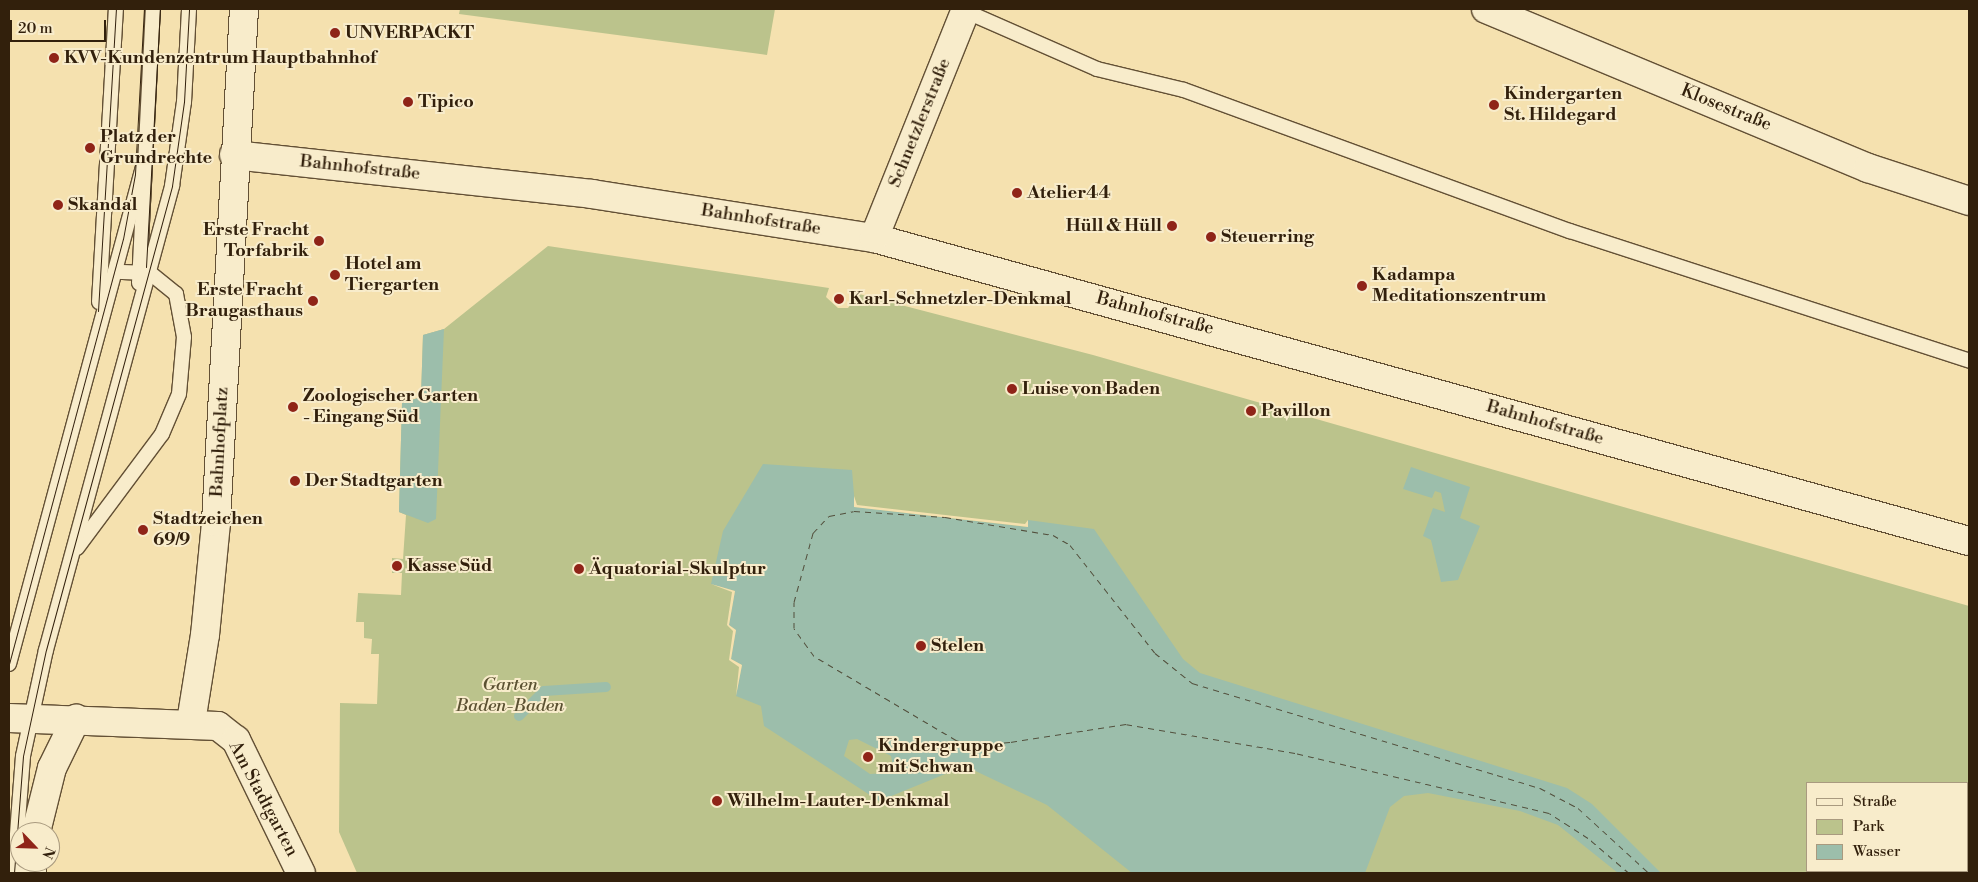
<!DOCTYPE html>
<html>
<head>
<meta charset="utf-8">
<style>
  body { margin:0 }
  #map { position:relative; width:1978px; height:882px; overflow:hidden; background:#f5e1af; font-family:"Libre Bodoni",serif }
  div>[style] { position:absolute }
  [style*='--x'] { left:calc(var(--x)*1px); top:calc(var(--y)*1px); width:calc(var(--w)*1px); rotate:calc(var(--a)*1deg) }
  .green>* { inset:0; background:#bbc38c }
  .water>* { inset:0; background:#9cbeab }
  .pier>* { inset:0; background:#f5e1af }
  .stream>* { height:10px; margin:-5px; padding:0 5px; transform-origin:5px; border-radius:5px; background:#9cbeab }
  .ferry>* { height:1px; margin-top:-0.5px; transform-origin:0; background:repeating-linear-gradient(90deg,#524f3c 0 6px,transparent 0 11px) }
  .roads { filter:drop-shadow(1px 0 #635035) drop-shadow(-1px 0 #635035) drop-shadow(0 1px #635035) drop-shadow(0 -1px #635035) }
  .service>* { height:14px; margin:-7px; padding:0 7px; transform-origin:7px; border-radius:7px; background:#f8eccb }
  .minor>* { height:28px; margin:-14px; padding:0 14px; transform-origin:14px; border-radius:14px; background:#f8eccb }
  .tram>* { height:1px; margin:-0.5px; padding:0 0.5px; transform-origin:0.5px; border-radius:0.5px; background:#32200c }
  .dots>* { width:14px; height:14px; translate:-50% -50%; box-sizing:border-box; border:2px solid #f8eccb; border-radius:50% }
  span { translate:-50% -50%; white-space:nowrap; text-align:center; line-height:1.15; -webkit-text-stroke:4px #f8eccb; paint-order:stroke }
  .poi-label { font-size:18px; color:#32200c; font-weight:700 }
  .left { translate:0 -50%; text-align:left }
  .right { translate:-100% -50%; text-align:right }
  .street-label { font-size:18px; color:#32200c }
  .park-label { font-size:18px; color:#5b5132; font-style:italic }
  .frame { position:absolute; inset:0; border:10px solid #32200c; pointer-events:none }
  .legend { position:absolute; left:1806px; top:782px; width:162px; height:90px; box-sizing:border-box; background:#f8eccb; border:1px solid #a99a7f; margin:0; padding:6px 9px; list-style:none; font-size:15px; color:#32200c }
  .legend li { display:flex; align-items:center; gap:10px; height:25px }
  .legend b { width:25px; border:1px solid #a99a7f }
  .north { position:absolute; left:10px; top:822px; width:50px; height:50px; box-sizing:border-box; background:#f8eccb; border:1px solid #a99a7f; border-radius:50%; rotate:114deg; font-size:14px; font-weight:700; line-height:20px; text-align:center; color:#32200c }
  .north::after { content:''; display:block; margin:auto; width:18px; height:22px; background:#8f2418; clip-path:polygon(50% 0,100% 100%,50% 72%,0 100%) }
  .scale { position:absolute; left:10px; top:20px; width:96px; height:22px; box-sizing:border-box; border:2px solid #32200c; border-top:0; padding-left:6px; font-size:15px; line-height:18px; white-space:nowrap; color:#32200c; -webkit-text-stroke:4px #f8eccb; paint-order:stroke }
</style>
</head>
<body>
<div id="map">
  <div class="green">
    <i style="clip-path:polygon(460px 9px,775px 9px,767px 55px,459px 14px)"></i>
    <i style="clip-path:polygon(evenodd,548px 246px,829px 288px,826px 297px,838px 308px,848px 308px,859px 294px,1093px 355px,1969px 606px,1969px 873px,357px 873px,339px 832px,340px 703px,377px 704px,379px 654px,371px 654px,372px 639px,364px 638px,364px 622px,356px 622px,358px 593px,401px 595px,402px 573px,392px 573px,392px 558px,403px 559px,406px 515px,399px 512px,402px 403px,421px 397px,423px 335px,444px 329px,548px 246px,1807px 783px,1967px 783px,1967px 871px,1807px 871px,1807px 783px)"></i>
  </div>
  <div class="water">
    <i style="clip-path:polygon(444px 329px,436px 519px,428px 523px,399px 512px,402px 403px,421px 397px,423px 335px)"></i>
    <i style="clip-path:polygon(evenodd,763px 464px,852px 470px,855px 507px,1027px 527px,1028px 520px,1094px 529px,1183px 659px,1200px 673px,1567px 788px,1592px 804px,1661px 873px,1618px 873px,1558px 825px,1520px 811px,1428px 793px,1404px 796px,1390px 807px,1365px 873px,1132px 873px,1047px 805px,965px 766px,879px 801px,764px 726px,761px 706px,736px 696px,742px 665px,731px 659px,736px 630px,729px 625px,735px 591px,711px 584px,723px 531px,763px 464px,857px 739px,891px 756px,893px 766px,887px 773px,870px 774px,844px 756px,849px 740px,857px 739px)"></i>
    <i style="clip-path:polygon(1411px 467px,1470px 487px,1460px 518px,1480px 526px,1458px 580px,1441px 582px,1431px 540px,1423px 536px,1433px 508px,1445px 512px,1441px 493px,1435px 491px,1432px 498px,1403px 489px)"></i>
  </div>
  <div class="pier">
    <i style="clip-path:polygon(854px 496px,857px 505px,1025px 524px,1028px 520px,1028px 527px,854px 507px)"></i>
    <i style="clip-path:polygon(711px 584px,735px 591px,729px 625px,736px 630px,731px 659px,742px 665px,736px 696px,739px 667px,729px 660px,733px 631px,727px 625px,732px 592px)"></i>
  </div>
  <div class="stream">
    <i style="--x:519;--y:716;--w:35;--a:-45"></i>
    <i style="--x:544;--y:691;--w:62;--a:-3.7"></i>
  </div>
  <div class="ferry">
    <i style="--x:1629;--y:873;--w:54;--a:-139.5"></i>
    <i style="--x:1588;--y:838;--w:46;--a:-147.3"></i>
    <i style="--x:1549;--y:813;--w:261;--a:-166.7"></i>
    <i style="--x:1295;--y:753;--w:171;--a:-170.3"></i>
    <i style="--x:1126;--y:724;--w:117;--a:171.2"></i>
    <i style="--x:1010;--y:742;--w:38;--a:175"></i>
    <i style="--x:972;--y:745;--w:17;--a:-163"></i>
    <i style="--x:956;--y:740;--w:165;--a:-149.4"></i>
    <i style="--x:814;--y:656;--w:34;--a:-126"></i>
    <i style="--x:794;--y:628;--w:26;--a:-90"></i>
    <i style="--x:794;--y:602;--w:72;--a:-74.6"></i>
    <i style="--x:813;--y:533;--w:23;--a:-47"></i>
    <i style="--x:829;--y:516;--w:25;--a:-11"></i>
    <i style="--x:854;--y:511;--w:91;--a:3.8"></i>
    <i style="--x:945;--y:517;--w:109;--a:9.5"></i>
    <i style="--x:1053;--y:535;--w:20;--a:30"></i>
    <i style="--x:1070;--y:545;--w:137;--a:51.8"></i>
    <i style="--x:1155;--y:653;--w:48;--a:39"></i>
    <i style="--x:1192;--y:683;--w:363;--a:16.8"></i>
    <i style="--x:1540;--y:788;--w:43;--a:27.8"></i>
    <i style="--x:1578;--y:808;--w:96;--a:42.5"></i>
  </div>
  <div class="roads">
    <div class="service">
      <i style="--x:965;--y:11;--w:144;--a:23.7"></i>
      <i style="--x:1097;--y:69;--w:89;--a:13.6"></i>
      <i style="--x:1184;--y:90;--w:411;--a:20.1"></i>
      <i style="--x:1570;--y:231;--w:420;--a:18"></i>
      <i style="--x:139;--y:283;--w:274;--a:-87.1"></i>
      <i style="--x:99;--y:302;--w:293;--a:-86.7"></i>
      <i style="--x:77;--y:548;--w:142;--a:-53.3"></i>
      <i style="--x:162;--y:434;--w:43;--a:-67"></i>
      <i style="--x:179;--y:394;--w:57;--a:-85"></i>
      <i style="--x:184;--y:337;--w:44;--a:-100.5"></i>
      <i style="--x:176;--y:294;--w:33;--a:-141"></i>
      <i style="--x:150;--y:273;--w:35;--a:-178"></i>
      <i style="--x:9;--y:664;--w:530;--a:-74.92"></i>
      <i style="--x:14;--y:873;--w:117;--a:-85.6"></i>
      <i style="--x:23;--y:756;--w:108;--a:-77.8"></i>
      <i style="--x:46;--y:650;--w:481;--a:-74.8"></i>
      <i style="--x:172;--y:186;--w:85;--a:-81.9"></i>
      <i style="--x:184;--y:102;--w:93;--a:-86.9"></i>
    </div>
    <div class="minor">
      <i style="--x:1486;--y:9;--w:414;--a:22.6"></i>
      <i style="--x:1868;--y:168;--w:106;--a:18.1"></i>
      <i style="--x:234;--y:155;--w:360;--a:6.2"></i>
      <i style="--x:592;--y:194;--w:285;--a:8.9"></i>
      <i style="--x:874;--y:238;--w:1136;--a:15.47"></i>
      <i style="--x:874;--y:238;--w:247;--a:-68.1"></i>
      <i style="--x:9;--y:718;--w:209;--a:2.2"></i>
      <i style="--x:218;--y:726;--w:23;--a:38"></i>
      <i style="--x:236;--y:740;--w:148;--a:64"></i>
      <i style="--x:191;--y:722;--w:88;--a:-80.9"></i>
      <i style="--x:205;--y:635;--w:114;--a:-84.4"></i>
      <i style="--x:216;--y:522;--w:514;--a:-86.88"></i>
      <i style="--x:36;--y:832;--w:66;--a:-76"></i>
      <i style="--x:52;--y:768;--w:55;--a:-63.9"></i>
      <i style="--x:32;--y:873;--w:11;--a:-90"></i>
    </div>
  </div>
  <div class="tram">
    <i style="--x:146;--y:267;--w:258;--a:-86.9"></i>
    <i style="--x:98;--y:311;--w:303;--a:-86.6"></i>
    <i style="--x:9;--y:664;--w:440;--a:-75"></i>
    <i style="--x:123;--y:239;--w:66;--a:-79.5"></i>
    <i style="--x:135;--y:174;--w:165;--a:-86.9"></i>
    <i style="--x:14;--y:873;--w:117;--a:-85.6"></i>
    <i style="--x:23;--y:756;--w:108;--a:-77.8"></i>
    <i style="--x:46;--y:650;--w:481;--a:-74.8"></i>
    <i style="--x:172;--y:186;--w:85;--a:-81.9"></i>
    <i style="--x:184;--y:102;--w:93;--a:-86.9"></i>
  </div>
  <div class="dots">
    <i style="left:335px;top:33px;background:#8f2418"></i>
    <i style="left:54px;top:58px;background:#8f2418"></i>
    <i style="left:408px;top:102px;background:#8f2418"></i>
    <i style="left:1494px;top:105px;background:#8f2418"></i>
    <i style="left:90px;top:148px;background:#8f2418"></i>
    <i style="left:1017px;top:193px;background:#8f2418"></i>
    <i style="left:58px;top:205px;background:#8f2418"></i>
    <i style="left:1172px;top:226px;background:#8f2418"></i>
    <i style="left:1211px;top:237px;background:#8f2418"></i>
    <i style="left:319px;top:241px;background:#8f2418"></i>
    <i style="left:335px;top:275px;background:#8f2418"></i>
    <i style="left:1362px;top:286px;background:#8f2418"></i>
    <i style="left:839px;top:299px;background:#8f2418"></i>
    <i style="left:313px;top:301px;background:#8f2418"></i>
    <i style="left:1012px;top:389px;background:#8f2418"></i>
    <i style="left:293px;top:407px;background:#8f2418"></i>
    <i style="left:1251px;top:411px;background:#8f2418"></i>
    <i style="left:295px;top:481px;background:#8f2418"></i>
    <i style="left:143px;top:530px;background:#8f2418"></i>
    <i style="left:397px;top:566px;background:#8f2418"></i>
    <i style="left:579px;top:569px;background:#8f2418"></i>
    <i style="left:921px;top:646px;background:#8f2418"></i>
    <i style="left:868px;top:757px;background:#8f2418"></i>
    <i style="left:717px;top:801px;background:#8f2418"></i>
  </div>
  <div class="poi-label">
    <span class="left" style="left:345px;top:33px">UNVERPACKT</span>
    <span class="left" style="left:64px;top:58px">KVV-Kundenzentrum Hauptbahnhof</span>
    <span class="left" style="left:1504px;top:105px">Kindergarten<br>St. Hildegard</span>
    <span class="left" style="left:418px;top:102px">Tipico</span>
    <span class="left" style="left:100px;top:148px">Platz der<br>Grundrechte</span>
    <span class="left" style="left:1027px;top:193px">Atelier44</span>
    <span class="left" style="left:68px;top:205px">Skandal</span>
    <span class="right" style="left:1162px;top:226px">Hüll &amp; Hüll</span>
    <span class="right" style="left:309px;top:241px">Erste Fracht<br>Torfabrik</span>
    <span class="left" style="left:1221px;top:237px">Steuerring</span>
    <span class="left" style="left:345px;top:275px">Hotel am<br>Tiergarten</span>
    <span class="left" style="left:1372px;top:286px">Kadampa<br>Meditationszentrum</span>
    <span class="right" style="left:303px;top:301px">Erste Fracht<br>Braugasthaus</span>
    <span class="left" style="left:849px;top:299px">Karl-Schnetzler-Denkmal</span>
    <span class="left" style="left:1022px;top:389px">Luise von Baden</span>
    <span class="left" style="left:303px;top:407px">Zoologischer Garten<br>- Eingang Süd</span>
    <span class="left" style="left:1261px;top:411px">Pavillon</span>
    <span class="left" style="left:305px;top:481px">Der Stadtgarten</span>
    <span class="left" style="left:153px;top:530px">Stadtzeichen<br>69/9</span>
    <span class="left" style="left:407px;top:566px">Kasse Süd</span>
    <span class="left" style="left:589px;top:569px">Äquatorial-Skulptur</span>
    <span class="left" style="left:931px;top:646px">Stelen</span>
    <span class="left" style="left:878px;top:757px">Kindergruppe<br>mit Schwan</span>
    <span class="left" style="left:727px;top:801px">Wilhelm-Lauter-Denkmal</span>
  </div>
  <div class="street-label">
    <span style="left:1726px;top:108px;rotate:22deg">Klosestraße</span>
    <span style="left:920px;top:123px;rotate:-68deg">Schnetzlerstraße</span>
    <span style="left:360px;top:168px;rotate:6deg">Bahnhofstraße</span>
    <span style="left:761px;top:220px;rotate:9deg">Bahnhofstraße</span>
    <span style="left:1155px;top:314px;rotate:15deg">Bahnhofstraße</span>
    <span style="left:1545px;top:423px;rotate:16deg">Bahnhofstraße</span>
    <span style="left:220px;top:442px;rotate:-87deg">Bahnhofplatz</span>
    <span style="left:263px;top:799px;rotate:62deg">Am Stadtgarten</span>
  </div>
  <div class="park-label">
    <span style="left:510px;top:696px">Garten<br>Baden-Baden</span>
  </div>
  <div class="frame"></div>
  <ul class="legend">
  <li><b style="height:6px;background:#f8eccb"></b>Straße</li>
  <li><b style="height:14px;background:#bbc38c"></b>Park</li>
  <li><b style="height:14px;background:#9cbeab"></b>Wasser</li>
  </ul>
  <div class="north">N</div>
  <div class="scale">20 m</div>
</div>
</body>
</html>
